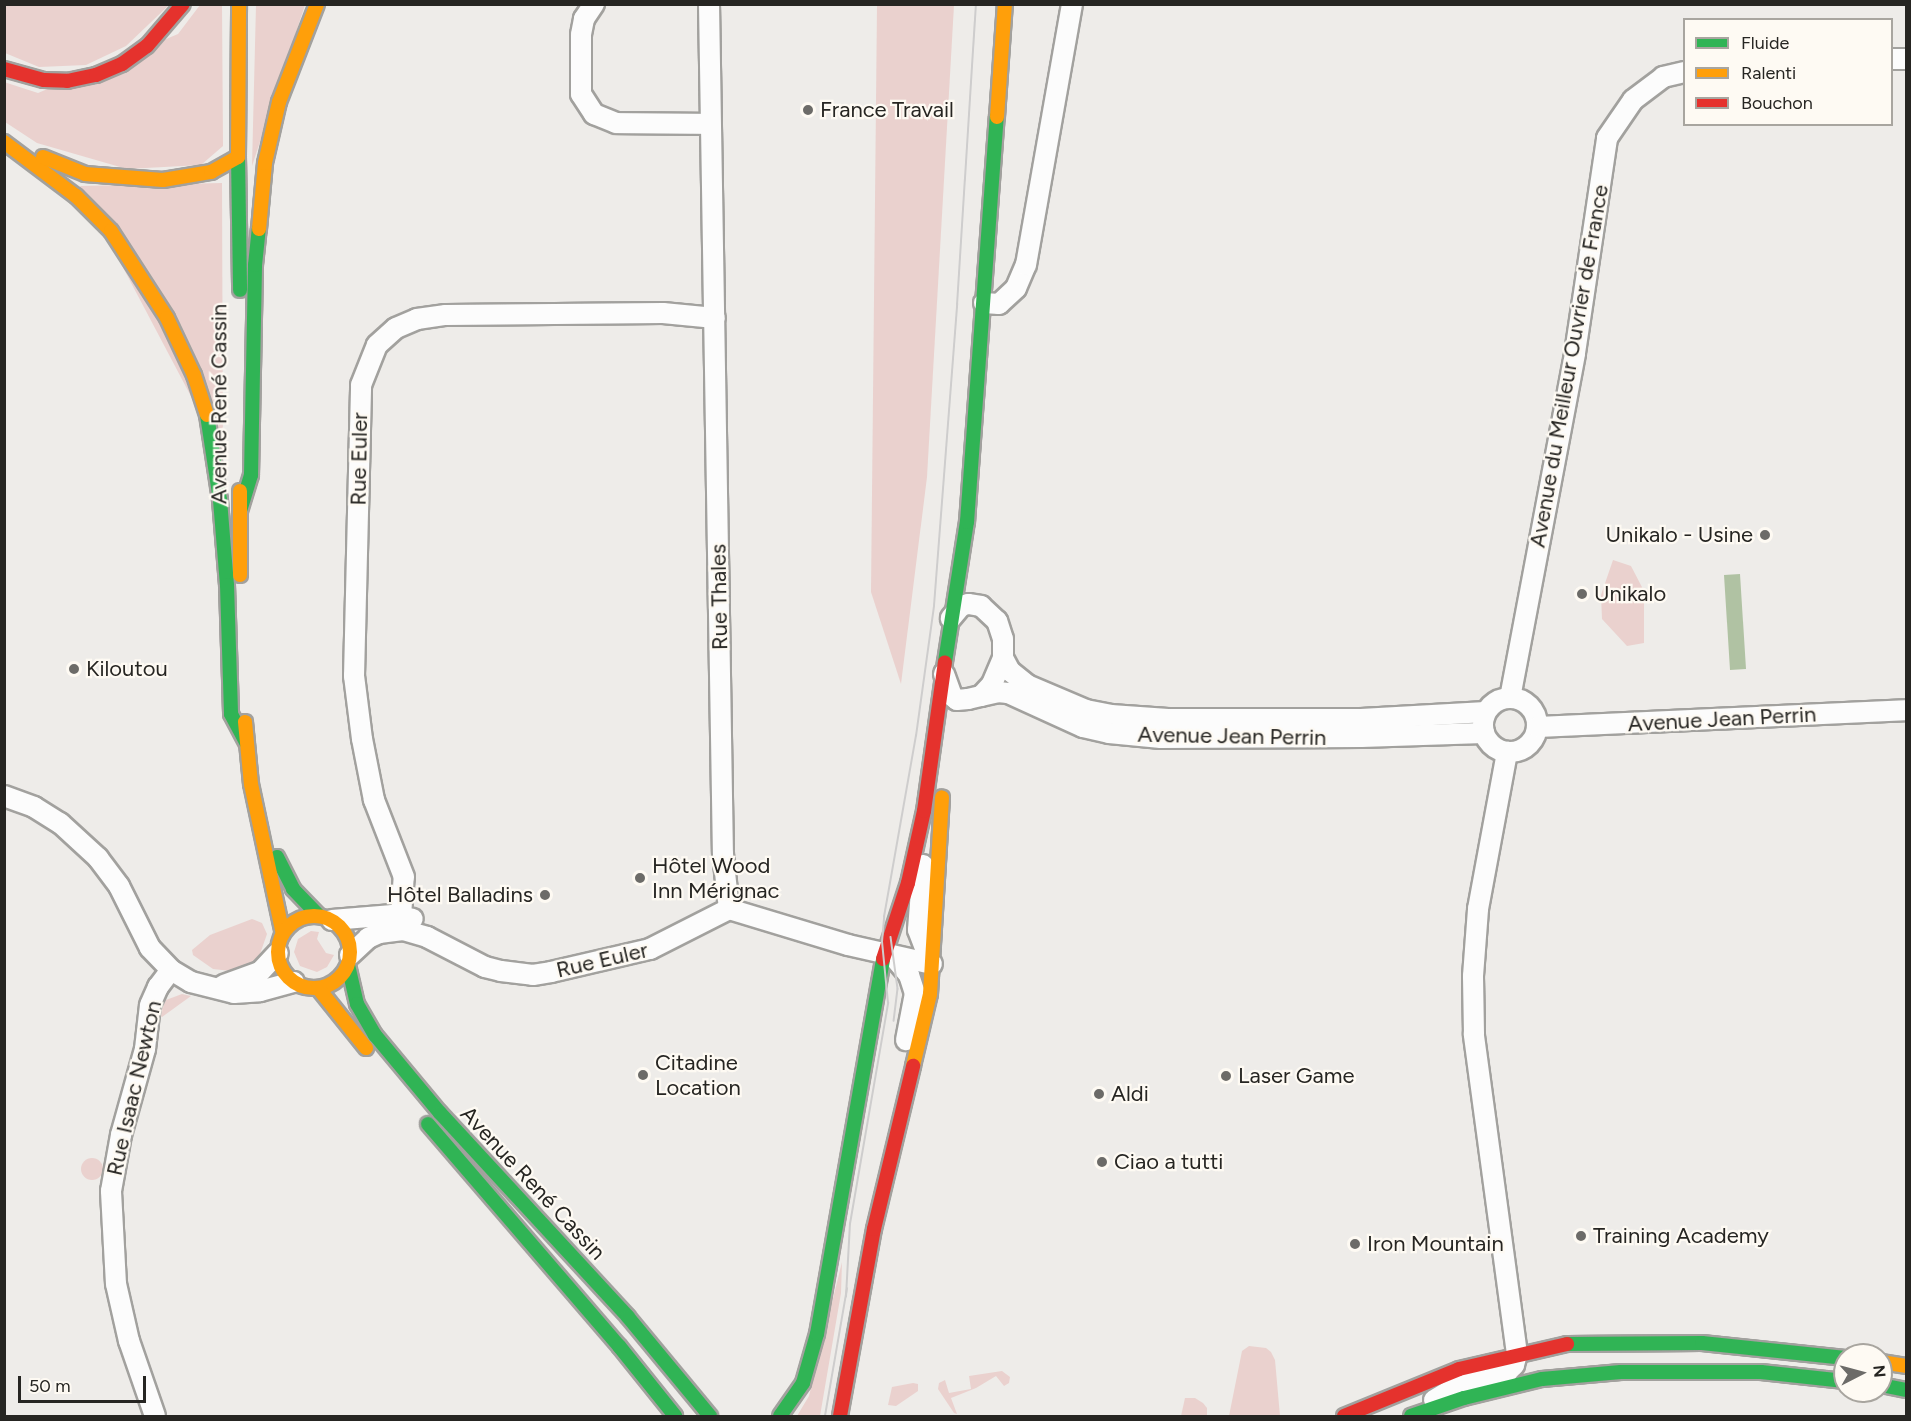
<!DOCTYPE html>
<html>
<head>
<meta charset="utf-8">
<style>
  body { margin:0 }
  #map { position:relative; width:1911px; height:1421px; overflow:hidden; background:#eeece9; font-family:Figtree,sans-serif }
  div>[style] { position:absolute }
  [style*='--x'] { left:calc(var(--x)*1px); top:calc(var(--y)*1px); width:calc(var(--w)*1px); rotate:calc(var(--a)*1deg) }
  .green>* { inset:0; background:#ead1ce }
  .round { border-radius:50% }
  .water>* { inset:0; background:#b0c2a3 }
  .roads { filter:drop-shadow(2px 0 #a2a19e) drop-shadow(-2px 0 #a2a19e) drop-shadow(0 2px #a2a19e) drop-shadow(0 -2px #a2a19e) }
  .street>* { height:20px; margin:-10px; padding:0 10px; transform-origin:10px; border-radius:10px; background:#fcfcfc }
  .street>.ring { margin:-10px; padding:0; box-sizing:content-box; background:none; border:20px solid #fcfcfc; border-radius:50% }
  .fast>* { height:14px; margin:-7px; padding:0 7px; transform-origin:7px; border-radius:7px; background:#30b455 }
  .slow>* { height:14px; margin:-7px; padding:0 7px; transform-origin:7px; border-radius:7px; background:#ff9f0a }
  .slow>.ring { margin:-7px; padding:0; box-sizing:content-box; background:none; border:14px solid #ff9f0a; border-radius:50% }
  .jam>* { height:14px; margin:-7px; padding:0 7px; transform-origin:7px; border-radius:7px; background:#e5322d }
  .tram>* { height:1.5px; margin:-0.75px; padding:0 0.75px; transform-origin:0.75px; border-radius:0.75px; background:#cecdcd }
  .dots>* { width:16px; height:16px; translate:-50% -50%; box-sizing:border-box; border:3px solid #fefaf3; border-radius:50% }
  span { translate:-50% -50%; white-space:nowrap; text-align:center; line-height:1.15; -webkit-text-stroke:4.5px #fefaf3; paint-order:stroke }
  .poi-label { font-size:22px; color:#262522 }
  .left { translate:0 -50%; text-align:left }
  .right { translate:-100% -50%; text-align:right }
  .street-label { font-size:22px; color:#262522 }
  .frame { position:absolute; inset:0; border:6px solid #262522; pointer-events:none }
  .legend { position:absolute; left:1683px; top:18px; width:210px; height:108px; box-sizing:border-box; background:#fefaf3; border:2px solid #a8a59f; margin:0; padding:8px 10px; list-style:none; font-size:18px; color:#262522 }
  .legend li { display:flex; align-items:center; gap:12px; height:30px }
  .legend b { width:30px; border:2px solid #a8a59f }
  .north { position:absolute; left:1833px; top:1343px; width:60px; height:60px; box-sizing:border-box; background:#fefaf3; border:2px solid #a8a59f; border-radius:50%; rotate:84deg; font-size:16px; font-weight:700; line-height:24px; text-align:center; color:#262522 }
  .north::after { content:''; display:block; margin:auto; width:21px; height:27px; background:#6c6b68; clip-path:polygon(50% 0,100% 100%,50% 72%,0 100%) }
  .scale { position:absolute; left:18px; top:1376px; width:128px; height:27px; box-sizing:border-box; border:3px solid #262522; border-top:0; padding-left:8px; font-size:18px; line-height:21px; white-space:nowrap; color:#262522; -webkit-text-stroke:4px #fefaf3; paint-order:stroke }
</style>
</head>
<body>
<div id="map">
  <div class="green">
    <i style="clip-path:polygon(4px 5px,169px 5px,126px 46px,86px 65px,39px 67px,5px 53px)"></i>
    <i style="clip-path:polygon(200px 5px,222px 5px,223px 146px,201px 165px,127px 169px,37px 143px,5px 122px,4px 82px,38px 93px,178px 34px)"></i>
    <i style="clip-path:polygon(256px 5px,305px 5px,252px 166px)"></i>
    <i style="clip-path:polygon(877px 5px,954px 5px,927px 477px,901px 684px,871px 592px)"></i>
    <i style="clip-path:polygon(222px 183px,223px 457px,80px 186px)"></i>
    <i style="clip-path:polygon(1613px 560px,1631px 566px,1644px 591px,1644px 643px,1627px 646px,1602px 619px,1601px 595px)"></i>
    <i style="clip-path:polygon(252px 919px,262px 923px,267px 934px,260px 954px,246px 968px,231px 971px,213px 969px,193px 955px,192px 950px,210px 935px)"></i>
    <i style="clip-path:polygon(311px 931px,319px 932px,317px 939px,326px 953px,334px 955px,327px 967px,317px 972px,300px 966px,294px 952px,298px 939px)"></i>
    <i style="clip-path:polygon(182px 994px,191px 996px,162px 1017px,159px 1015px,166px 1000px)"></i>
    <i class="round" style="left:81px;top:1158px;width:22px;height:22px"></i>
    <i style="clip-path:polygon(842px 1262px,841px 1293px,820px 1416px,797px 1416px,809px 1396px)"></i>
    <i style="clip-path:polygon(1249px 1346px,1266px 1348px,1271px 1352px,1275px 1360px,1280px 1416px,1229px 1416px,1242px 1351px)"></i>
    <i style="clip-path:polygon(1002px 1371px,1010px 1377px,1009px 1383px,1004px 1386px,996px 1376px,976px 1388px,951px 1398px,957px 1414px,954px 1413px,938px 1389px,939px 1383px,945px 1380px,949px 1393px,971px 1389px,969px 1376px)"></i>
    <i style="clip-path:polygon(913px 1383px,918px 1384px,918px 1391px,896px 1406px,888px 1405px,892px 1387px)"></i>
    <i style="clip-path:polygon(1185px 1398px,1195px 1398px,1203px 1403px,1207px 1408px,1207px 1416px,1181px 1416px)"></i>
  </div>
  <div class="water">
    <i style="clip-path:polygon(1740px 574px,1746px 669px,1730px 670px,1724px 575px)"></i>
  </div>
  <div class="roads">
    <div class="street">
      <i style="--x:594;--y:4;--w:18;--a:124"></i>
      <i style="--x:584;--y:19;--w:16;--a:101"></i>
      <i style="--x:581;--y:35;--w:59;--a:90"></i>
      <i style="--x:581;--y:94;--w:24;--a:57"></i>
      <i style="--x:594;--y:114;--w:24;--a:22"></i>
      <i style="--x:616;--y:123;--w:94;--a:0.6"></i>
      <i style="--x:709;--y:4;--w:850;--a:89.06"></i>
      <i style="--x:723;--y:854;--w:55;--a:83.8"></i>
      <i style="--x:729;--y:909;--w:124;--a:16.8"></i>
      <i style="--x:848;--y:945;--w:86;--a:12.7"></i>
      <i style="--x:1892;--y:59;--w:14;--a:0"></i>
      <i style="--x:984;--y:303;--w:15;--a:4"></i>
      <i style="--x:999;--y:304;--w:23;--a:-43"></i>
      <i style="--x:1016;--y:288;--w:25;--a:-67"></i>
      <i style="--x:1026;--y:265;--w:265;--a:-80"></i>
      <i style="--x:1003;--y:658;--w:15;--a:62"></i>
      <i style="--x:1010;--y:671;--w:22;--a:39"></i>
      <i style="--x:1027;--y:685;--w:64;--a:23"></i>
      <i style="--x:1086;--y:710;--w:25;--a:11"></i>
      <i style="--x:1111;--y:715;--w:57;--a:4"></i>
      <i style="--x:1168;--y:719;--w:193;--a:0"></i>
      <i style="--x:1361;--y:719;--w:125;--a:-3.2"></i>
      <i style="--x:944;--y:674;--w:23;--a:70"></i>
      <i style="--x:952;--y:696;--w:6;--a:39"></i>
      <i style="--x:957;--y:700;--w:11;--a:-5"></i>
      <i style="--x:968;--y:699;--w:13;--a:-13"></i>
      <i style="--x:981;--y:696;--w:16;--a:-47"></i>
      <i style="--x:992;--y:684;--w:28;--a:-67"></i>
      <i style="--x:1003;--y:658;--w:19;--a:-90"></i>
      <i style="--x:1003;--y:639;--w:19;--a:-108"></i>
      <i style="--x:997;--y:621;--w:22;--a:-137"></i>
      <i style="--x:981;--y:606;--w:13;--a:-171"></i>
      <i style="--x:968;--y:604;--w:7;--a:164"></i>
      <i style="--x:961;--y:606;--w:16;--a:130"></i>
      <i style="--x:981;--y:696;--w:17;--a:-13"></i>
      <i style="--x:998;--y:692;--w:10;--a:6"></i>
      <i style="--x:1008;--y:693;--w:82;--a:24.4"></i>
      <i style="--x:1083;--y:727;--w:27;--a:13"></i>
      <i style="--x:1109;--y:733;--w:52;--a:5.5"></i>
      <i style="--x:1161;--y:738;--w:200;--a:-0.3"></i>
      <i style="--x:1361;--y:737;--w:123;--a:-1.9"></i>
      <i style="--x:1510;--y:698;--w:351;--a:-79.3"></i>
      <i style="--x:1575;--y:353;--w:217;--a:-81.5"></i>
      <i style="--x:1607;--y:138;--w:46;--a:-55.6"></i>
      <i style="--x:1633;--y:100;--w:38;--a:-37"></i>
      <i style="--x:1663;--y:77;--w:22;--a:-13"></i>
      <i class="ring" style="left:1483px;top:698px;width:34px;height:34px"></i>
      <i style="--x:1537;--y:727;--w:369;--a:-2.6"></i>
      <i style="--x:4;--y:796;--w:32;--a:20"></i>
      <i style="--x:34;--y:807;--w:31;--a:32"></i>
      <i style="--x:60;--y:823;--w:52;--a:42.6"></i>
      <i style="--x:98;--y:858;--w:35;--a:53"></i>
      <i style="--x:119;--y:886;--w:69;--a:63.4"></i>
      <i style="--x:150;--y:948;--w:30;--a:46"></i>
      <i style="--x:171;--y:970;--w:23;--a:31"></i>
      <i style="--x:191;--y:982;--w:44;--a:14.3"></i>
      <i style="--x:234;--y:993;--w:26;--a:-4"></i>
      <i style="--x:260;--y:991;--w:35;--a:-15"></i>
      <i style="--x:923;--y:865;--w:65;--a:94.4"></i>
      <i style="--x:918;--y:930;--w:31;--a:69"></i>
      <i style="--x:401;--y:916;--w:39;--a:-86"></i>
      <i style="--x:404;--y:877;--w:83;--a:-111.3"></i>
      <i style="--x:374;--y:800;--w:62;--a:-101.1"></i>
      <i style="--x:362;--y:739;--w:64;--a:-97.2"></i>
      <i style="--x:354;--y:676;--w:291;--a:-88.6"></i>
      <i style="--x:361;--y:385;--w:43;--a:-68.2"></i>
      <i style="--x:377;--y:345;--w:25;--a:-42"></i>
      <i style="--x:396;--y:328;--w:23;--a:-23"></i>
      <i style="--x:417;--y:319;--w:29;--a:-8"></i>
      <i style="--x:446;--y:315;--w:217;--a:-0.5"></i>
      <i style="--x:663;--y:313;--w:52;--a:5.5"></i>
      <i style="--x:332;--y:920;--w:61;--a:-4.7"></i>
      <i style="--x:393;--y:915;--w:20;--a:11"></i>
      <i style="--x:350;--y:955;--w:25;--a:-43"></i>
      <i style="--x:368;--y:938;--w:12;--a:-24"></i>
      <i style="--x:379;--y:933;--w:24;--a:-7"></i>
      <i style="--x:403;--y:930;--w:25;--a:16"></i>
      <i style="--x:427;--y:937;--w:65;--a:27.3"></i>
      <i style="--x:485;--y:967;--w:16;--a:14"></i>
      <i style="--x:501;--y:971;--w:32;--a:7"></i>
      <i style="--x:533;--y:975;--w:18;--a:-9"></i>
      <i style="--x:551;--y:972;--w:102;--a:-13.1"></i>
      <i style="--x:650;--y:949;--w:89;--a:-26.9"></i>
      <i style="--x:893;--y:956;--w:25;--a:50"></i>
      <i style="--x:909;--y:975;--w:19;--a:72"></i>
      <i style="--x:915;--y:993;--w:48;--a:100.8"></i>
      <i style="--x:224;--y:985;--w:38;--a:-20"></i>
      <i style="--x:260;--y:972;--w:26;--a:-47"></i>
      <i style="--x:1434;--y:1400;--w:31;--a:-31"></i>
      <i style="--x:1461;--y:1384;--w:48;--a:-14.6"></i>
      <i style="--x:1507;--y:1372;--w:10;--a:-45"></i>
      <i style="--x:1514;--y:1365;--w:11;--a:-75"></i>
      <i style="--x:1517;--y:1354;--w:323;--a:-97.7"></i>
      <i style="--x:1474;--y:1034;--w:58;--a:-91"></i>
      <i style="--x:1473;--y:976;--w:67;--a:-85.7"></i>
      <i style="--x:1478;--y:909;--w:160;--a:-79.5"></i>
      <i style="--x:155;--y:1416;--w:79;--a:-109.1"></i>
      <i style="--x:129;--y:1341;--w:58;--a:-102.8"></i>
      <i style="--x:116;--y:1284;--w:93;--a:-93.1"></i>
      <i style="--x:111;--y:1191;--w:57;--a:-79.9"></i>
      <i style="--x:121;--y:1135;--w:89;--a:-74.4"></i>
      <i style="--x:145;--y:1049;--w:44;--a:-83.5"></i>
      <i style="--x:150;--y:1005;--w:20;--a:-66"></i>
      <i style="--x:158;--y:987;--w:21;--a:-53"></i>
    </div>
    <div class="fast">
      <i style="--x:238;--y:157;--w:133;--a:89.1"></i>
      <i style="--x:207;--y:415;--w:86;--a:81.3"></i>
      <i style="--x:220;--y:500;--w:85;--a:85.3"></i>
      <i style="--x:227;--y:585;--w:129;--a:88.2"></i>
      <i style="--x:231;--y:714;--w:32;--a:62"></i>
      <i style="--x:240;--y:511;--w:38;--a:-73"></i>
      <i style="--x:251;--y:475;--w:210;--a:-88.9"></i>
      <i style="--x:255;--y:265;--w:36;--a:-84"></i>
      <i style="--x:945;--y:662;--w:142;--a:-81.1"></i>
      <i style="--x:967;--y:522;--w:406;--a:-85.8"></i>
      <i style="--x:277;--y:857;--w:36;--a:63"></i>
      <i style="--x:293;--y:889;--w:37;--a:46"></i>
      <i style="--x:348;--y:965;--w:40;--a:77"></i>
      <i style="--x:357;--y:1004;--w:36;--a:60"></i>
      <i style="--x:375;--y:1035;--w:102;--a:50.2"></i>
      <i style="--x:440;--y:1113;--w:277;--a:47.3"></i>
      <i style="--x:628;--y:1317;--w:129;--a:50.4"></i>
      <i style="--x:428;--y:1124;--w:293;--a:49.3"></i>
      <i style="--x:619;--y:1346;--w:90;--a:51.3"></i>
      <i style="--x:1567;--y:1344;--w:135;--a:-0.4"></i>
      <i style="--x:1702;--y:1343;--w:144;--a:6"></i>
      <i style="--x:1881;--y:1385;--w:25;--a:11"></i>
      <i style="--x:780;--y:1416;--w:40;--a:-55.1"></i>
      <i style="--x:803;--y:1383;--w:51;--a:-74.1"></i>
      <i style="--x:817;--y:1334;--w:381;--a:-80"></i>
      <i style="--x:1411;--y:1416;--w:56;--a:-18.8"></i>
      <i style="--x:1464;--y:1398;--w:80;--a:-13.7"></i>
      <i style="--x:1542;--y:1379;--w:79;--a:-5.1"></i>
      <i style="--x:1621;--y:1372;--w:140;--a:0"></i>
      <i style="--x:1761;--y:1372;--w:84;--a:6.1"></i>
    </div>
    <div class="slow">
      <i style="--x:997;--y:117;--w:113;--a:-86"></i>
      <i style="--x:4;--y:142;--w:90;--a:36.9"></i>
      <i style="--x:76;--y:196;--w:49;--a:45"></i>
      <i style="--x:111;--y:231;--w:103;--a:57.2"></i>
      <i style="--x:167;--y:318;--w:63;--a:64.7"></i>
      <i style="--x:194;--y:375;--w:42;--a:72"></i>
      <i style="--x:43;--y:157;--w:45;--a:22"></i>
      <i style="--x:85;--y:174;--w:78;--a:4.4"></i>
      <i style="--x:163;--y:180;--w:49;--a:-9.5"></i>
      <i style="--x:211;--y:172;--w:31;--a:-29"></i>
      <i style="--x:238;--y:157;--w:153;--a:-89.6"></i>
      <i style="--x:259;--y:229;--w:66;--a:-84.8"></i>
      <i style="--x:265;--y:163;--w:63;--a:-77.1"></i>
      <i style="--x:279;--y:102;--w:105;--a:-68.8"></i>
      <i style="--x:240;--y:491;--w:84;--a:90"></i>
      <i style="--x:245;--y:722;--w:62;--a:84.5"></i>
      <i style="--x:251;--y:784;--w:153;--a:78"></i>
      <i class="ring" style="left:278px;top:916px;width:58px;height:58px"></i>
      <i style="--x:318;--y:988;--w:77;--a:51.3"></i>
      <i style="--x:913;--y:1066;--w:74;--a:-76.7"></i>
      <i style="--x:930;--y:994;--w:197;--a:-86.5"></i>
      <i style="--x:1881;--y:1362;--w:25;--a:9"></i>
    </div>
    <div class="jam">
      <i style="--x:4;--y:69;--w:41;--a:15.4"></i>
      <i style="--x:44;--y:80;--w:23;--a:2"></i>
      <i style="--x:67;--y:81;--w:30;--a:-12"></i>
      <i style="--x:96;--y:75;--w:28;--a:-23"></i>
      <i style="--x:122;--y:64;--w:31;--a:-36"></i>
      <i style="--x:147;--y:46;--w:55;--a:-49.4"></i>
      <i style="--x:883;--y:959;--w:80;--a:-71.8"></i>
      <i style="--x:908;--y:883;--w:74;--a:-77.5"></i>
      <i style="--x:924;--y:811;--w:150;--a:-82"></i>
      <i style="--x:840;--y:1416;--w:190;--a:-79.7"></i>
      <i style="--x:874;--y:1229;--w:168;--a:-76.5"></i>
      <i style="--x:1344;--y:1416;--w:124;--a:-22.2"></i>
      <i style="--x:1459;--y:1369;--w:111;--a:-13"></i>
    </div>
  </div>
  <div class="tram">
    <i style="--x:891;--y:937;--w:52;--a:82.3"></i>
    <i style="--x:898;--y:989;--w:32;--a:97"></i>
    <i style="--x:846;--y:1297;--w:73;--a:-86.9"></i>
    <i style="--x:850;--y:1224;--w:224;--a:-80.2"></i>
    <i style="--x:888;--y:1003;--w:61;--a:-95.6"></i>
    <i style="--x:882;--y:942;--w:25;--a:-85"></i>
    <i style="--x:884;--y:917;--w:184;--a:-80"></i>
    <i style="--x:916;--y:736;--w:131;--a:-82.1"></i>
    <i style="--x:934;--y:606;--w:302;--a:-85.6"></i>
    <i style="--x:957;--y:305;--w:302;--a:-86.4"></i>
    <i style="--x:825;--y:1416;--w:129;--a:-80.2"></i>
  </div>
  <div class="dots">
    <i style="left:808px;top:110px;background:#6c6b68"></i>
    <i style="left:1765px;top:535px;background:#6c6b68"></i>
    <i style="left:1582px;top:594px;background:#6c6b68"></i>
    <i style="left:74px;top:669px;background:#6c6b68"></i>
    <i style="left:640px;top:878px;background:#6c6b68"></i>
    <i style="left:545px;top:895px;background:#6c6b68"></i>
    <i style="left:643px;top:1075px;background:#6c6b68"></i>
    <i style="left:1226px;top:1076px;background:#6c6b68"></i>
    <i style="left:1099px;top:1094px;background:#6c6b68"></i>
    <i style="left:1102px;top:1162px;background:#6c6b68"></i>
    <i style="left:1581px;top:1236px;background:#6c6b68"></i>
    <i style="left:1355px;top:1244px;background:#6c6b68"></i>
  </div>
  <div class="poi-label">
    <span class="left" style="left:820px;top:110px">France Travail</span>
    <span class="right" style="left:1753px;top:535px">Unikalo - Usine</span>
    <span class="left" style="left:1594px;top:594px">Unikalo</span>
    <span class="left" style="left:86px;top:669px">Kiloutou</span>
    <span class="left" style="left:652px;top:878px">Hôtel Wood<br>Inn Mérignac</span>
    <span class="right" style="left:533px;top:895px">Hôtel Balladins</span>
    <span class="left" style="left:655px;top:1075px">Citadine<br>Location</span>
    <span class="left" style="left:1238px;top:1076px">Laser Game</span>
    <span class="left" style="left:1111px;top:1094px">Aldi</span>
    <span class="left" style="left:1114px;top:1162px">Ciao a tutti</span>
    <span class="left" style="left:1593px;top:1236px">Training Academy</span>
    <span class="left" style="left:1367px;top:1244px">Iron Mountain</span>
  </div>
  <div class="street-label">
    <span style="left:1569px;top:366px;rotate:-80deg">Avenue du Meilleur Ouvrier de France</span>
    <span style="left:219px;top:404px;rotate:-90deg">Avenue René Cassin</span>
    <span style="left:359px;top:459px;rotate:-89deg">Rue Euler</span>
    <span style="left:719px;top:597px;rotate:-91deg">Rue Thales</span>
    <span style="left:1722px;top:719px;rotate:-3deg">Avenue Jean Perrin</span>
    <span style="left:1232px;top:736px;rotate:1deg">Avenue Jean Perrin</span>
    <span style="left:602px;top:960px;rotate:-13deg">Rue Euler</span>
    <span style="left:134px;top:1088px;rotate:-77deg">Rue Isaac Newton</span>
    <span style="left:533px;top:1183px;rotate:47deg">Avenue René Cassin</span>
  </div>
  <div class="frame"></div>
  <ul class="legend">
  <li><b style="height:8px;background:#30b455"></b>Fluide</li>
  <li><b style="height:8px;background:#ff9f0a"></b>Ralenti</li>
  <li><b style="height:8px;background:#e5322d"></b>Bouchon</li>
  </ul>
  <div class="north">N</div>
  <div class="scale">50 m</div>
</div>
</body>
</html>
